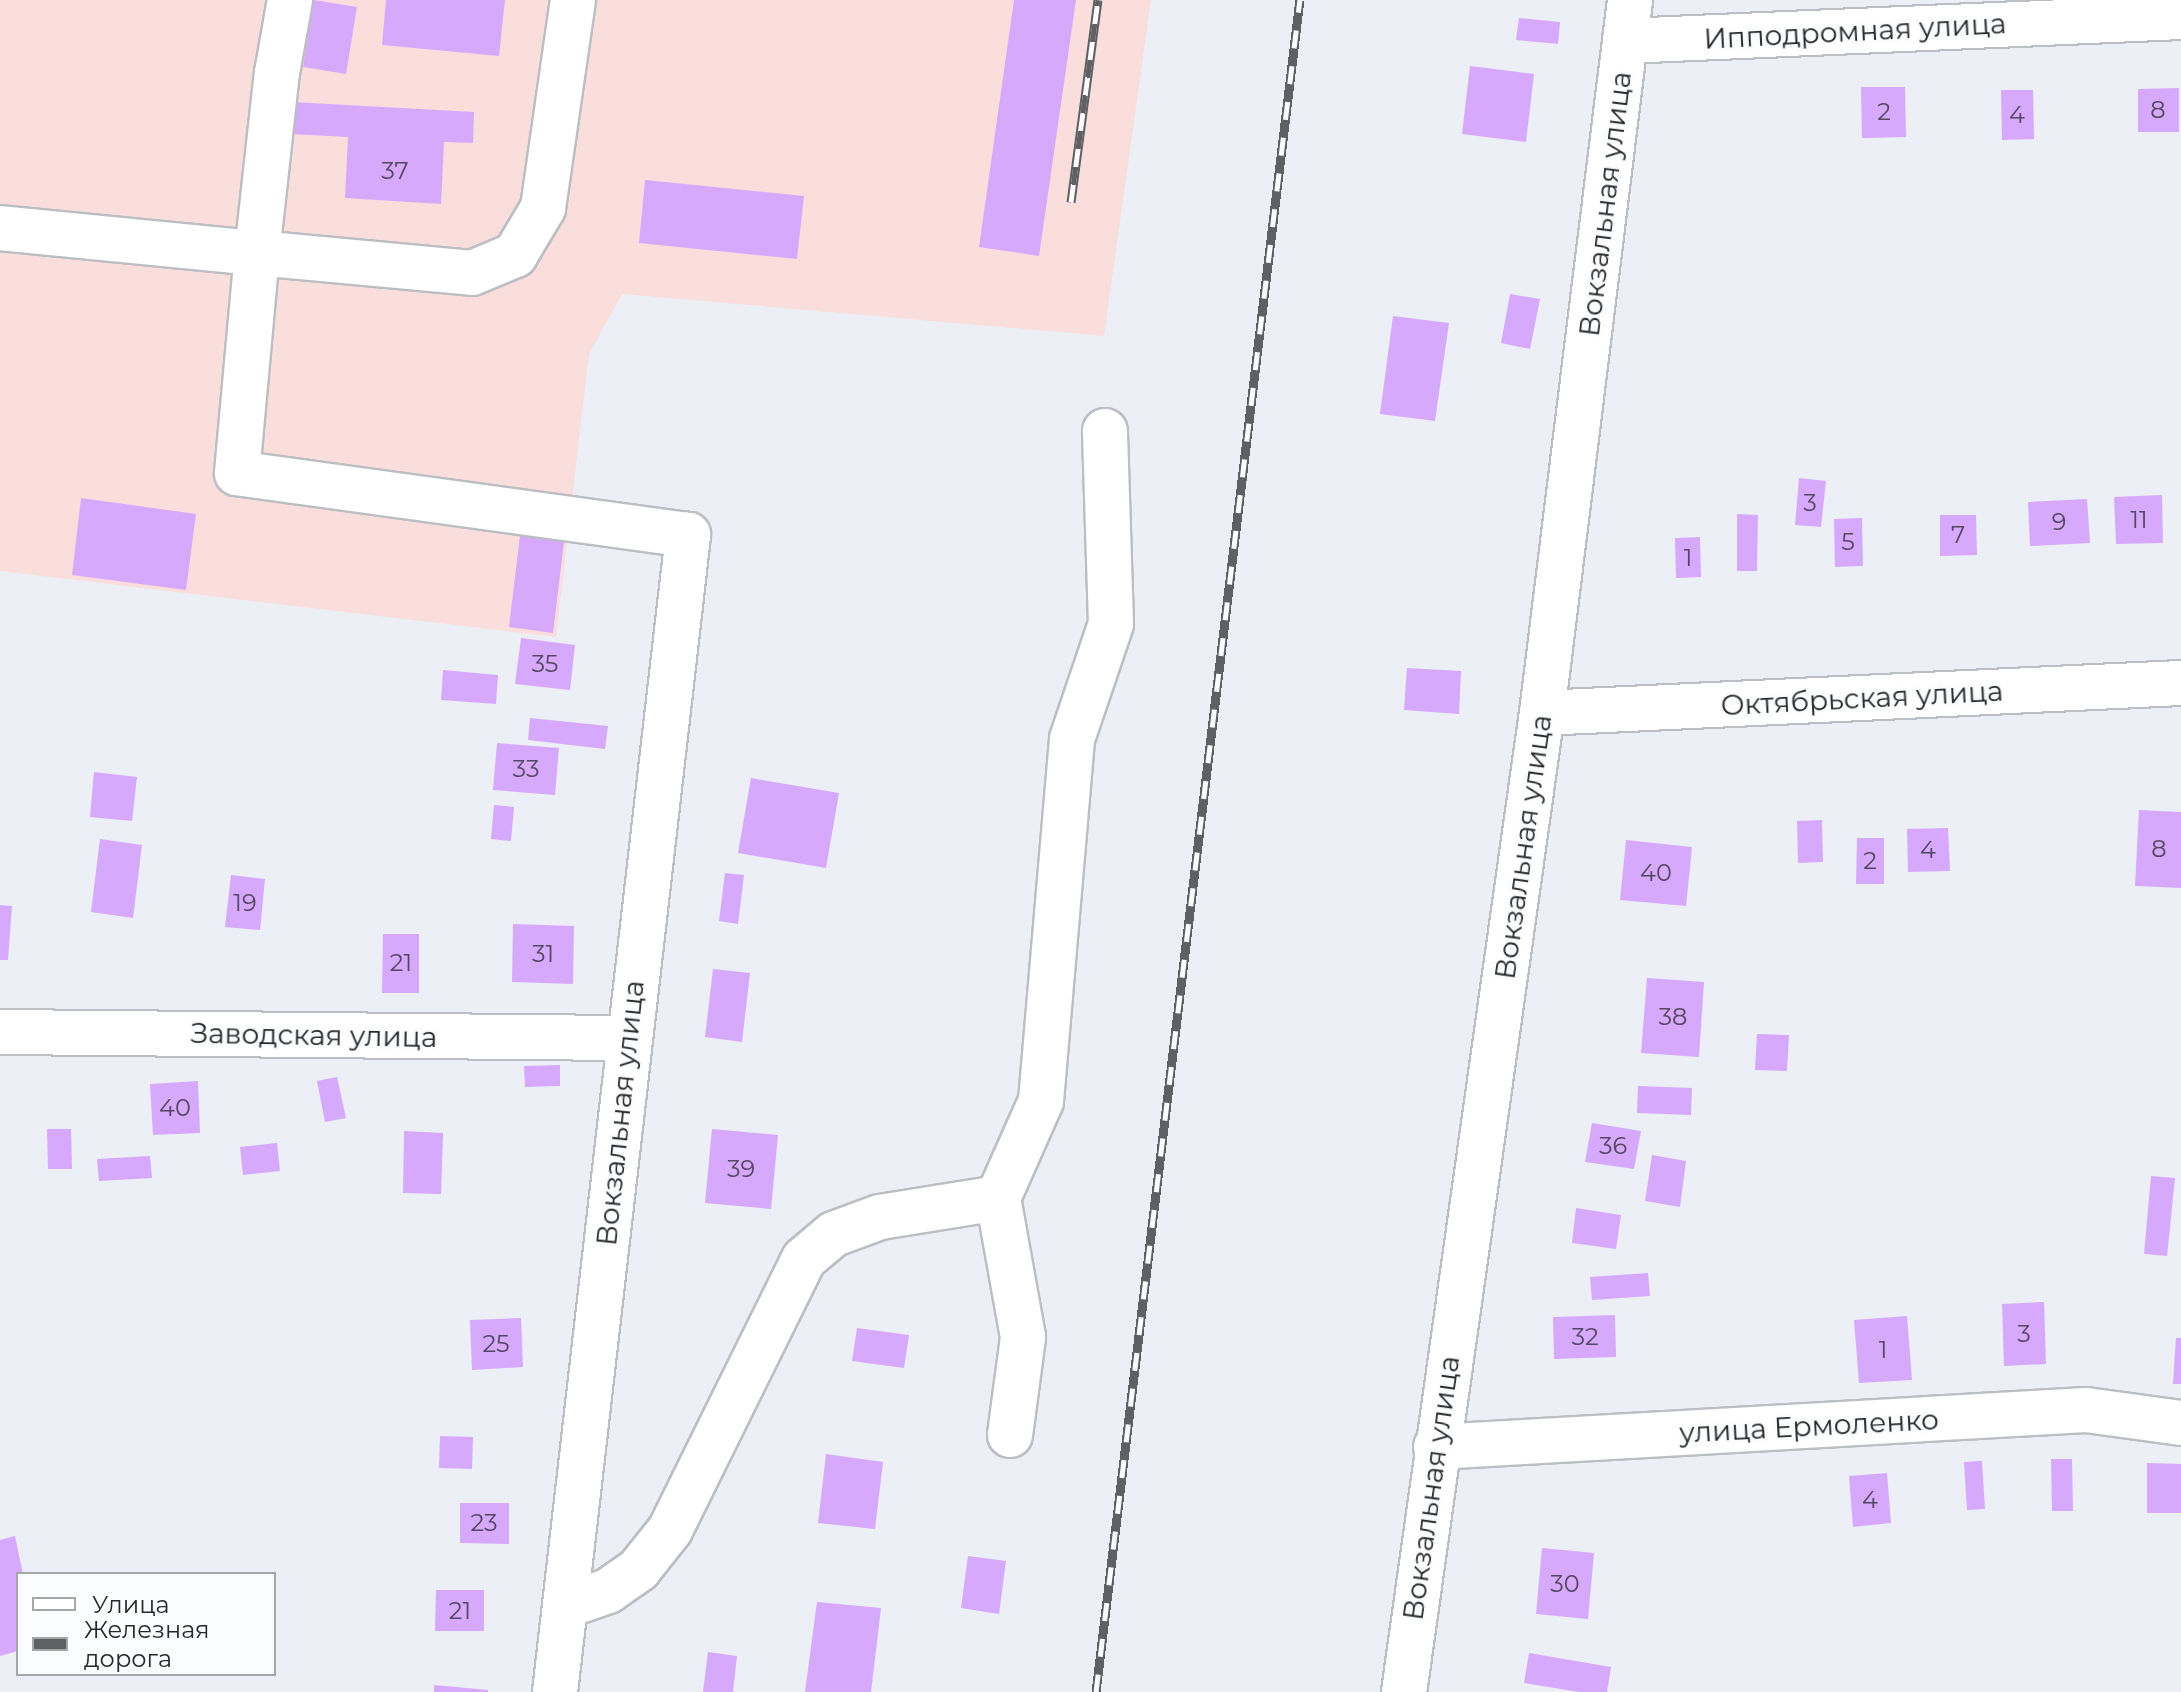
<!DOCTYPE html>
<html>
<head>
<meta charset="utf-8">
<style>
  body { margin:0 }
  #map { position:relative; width:2181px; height:1692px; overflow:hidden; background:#eceff5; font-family:Montserrat,sans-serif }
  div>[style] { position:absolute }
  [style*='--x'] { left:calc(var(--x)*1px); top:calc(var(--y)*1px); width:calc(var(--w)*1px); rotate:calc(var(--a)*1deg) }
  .industrial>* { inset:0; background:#f9dedb }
  .building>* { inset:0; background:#d7a9fd }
  .roads { filter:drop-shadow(2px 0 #bbbec3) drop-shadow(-2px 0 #bbbec3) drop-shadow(0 2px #bbbec3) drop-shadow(0 -2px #bbbec3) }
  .minor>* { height:44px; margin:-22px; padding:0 22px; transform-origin:22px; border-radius:22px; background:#fff }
  .rail>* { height:9px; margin-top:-4.5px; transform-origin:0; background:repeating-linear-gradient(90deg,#fbfcfe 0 18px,#5e6063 0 36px); box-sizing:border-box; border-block:2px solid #5e6063 }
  span { translate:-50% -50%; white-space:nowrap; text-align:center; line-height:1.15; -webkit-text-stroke:6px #fbfcfe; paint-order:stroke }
  .number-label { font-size:24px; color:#53485f }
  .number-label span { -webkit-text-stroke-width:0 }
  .street-label { font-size:28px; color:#27282a }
  .legend { position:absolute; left:16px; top:1572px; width:260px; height:104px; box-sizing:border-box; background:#fbfcfe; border:2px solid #a6a7a9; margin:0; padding:10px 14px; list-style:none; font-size:24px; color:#27282a }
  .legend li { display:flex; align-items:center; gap:16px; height:40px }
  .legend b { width:40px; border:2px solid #a6a7a9 }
</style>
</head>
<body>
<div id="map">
  <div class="industrial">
    <i style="clip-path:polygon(0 0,1151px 0,1104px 336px,622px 294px,589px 354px,556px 637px,0 571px)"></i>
  </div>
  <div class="building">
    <i style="clip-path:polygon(314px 0,357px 7px,346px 74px,303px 67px)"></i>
    <i style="clip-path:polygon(386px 0,505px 0,499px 56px,382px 45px)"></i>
    <i style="clip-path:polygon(1014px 0,1076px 0,1039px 256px,979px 247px)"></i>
    <i style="clip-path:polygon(1519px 18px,1560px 22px,1558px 44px,1516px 40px)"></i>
    <i style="clip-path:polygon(1470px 66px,1534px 74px,1526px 142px,1462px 134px)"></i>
    <i style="clip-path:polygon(1861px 87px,1905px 87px,1906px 137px,1862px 138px)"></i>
    <i style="clip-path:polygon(2179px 88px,2179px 132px,2138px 132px,2138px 89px)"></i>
    <i style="clip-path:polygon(2001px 90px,2033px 90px,2034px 139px,2002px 140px)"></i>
    <i style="clip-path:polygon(292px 102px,474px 112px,473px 143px,444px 142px,441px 204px,345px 198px,348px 137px,291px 134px)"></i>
    <i style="clip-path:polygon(645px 180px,804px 196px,797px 259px,639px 243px)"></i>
    <i style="clip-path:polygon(1510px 294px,1540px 299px,1530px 349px,1501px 343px)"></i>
    <i style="clip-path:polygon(1393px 316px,1449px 323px,1435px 421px,1380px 414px)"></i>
    <i style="clip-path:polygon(1799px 478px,1826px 481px,1821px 527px,1795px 525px)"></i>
    <i style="clip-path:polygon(2162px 495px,2163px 543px,2116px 544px,2114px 497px)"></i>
    <i style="clip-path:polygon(81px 498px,196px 514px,186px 590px,72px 575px)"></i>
    <i style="clip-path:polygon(2087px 499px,2090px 543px,2030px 546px,2028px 502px)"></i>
    <i style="clip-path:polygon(1737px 514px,1758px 515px,1757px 571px,1737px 571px)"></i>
    <i style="clip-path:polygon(1940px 515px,1976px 515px,1977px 555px,1940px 556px)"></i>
    <i style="clip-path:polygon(1862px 518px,1863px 566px,1835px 567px,1834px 519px)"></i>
    <i style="clip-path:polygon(521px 527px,565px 533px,553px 633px,509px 627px)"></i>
    <i style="clip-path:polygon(1700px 537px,1701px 577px,1676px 578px,1675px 538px)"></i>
    <i style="clip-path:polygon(521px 638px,575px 645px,570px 690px,515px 684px)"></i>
    <i style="clip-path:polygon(1407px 668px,1461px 671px,1459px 714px,1404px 710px)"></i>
    <i style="clip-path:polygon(443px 670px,498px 675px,496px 704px,441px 700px)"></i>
    <i style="clip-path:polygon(530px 718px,608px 726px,605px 749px,528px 740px)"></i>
    <i style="clip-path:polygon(497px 743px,559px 748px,555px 795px,493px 790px)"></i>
    <i style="clip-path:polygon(94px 772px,137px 777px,132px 821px,90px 817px)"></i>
    <i style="clip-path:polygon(751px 778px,839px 793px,826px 868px,738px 853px)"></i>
    <i style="clip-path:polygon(494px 805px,514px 807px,511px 841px,491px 839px)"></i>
    <i style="clip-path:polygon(2139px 810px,2181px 812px,2181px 888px,2135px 886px)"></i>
    <i style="clip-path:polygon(1822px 820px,1823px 862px,1798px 863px,1797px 821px)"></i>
    <i style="clip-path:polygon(1948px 828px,1950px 871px,1908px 872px,1907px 829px)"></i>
    <i style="clip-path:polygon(1857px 838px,1884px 838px,1884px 884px,1856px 884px)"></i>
    <i style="clip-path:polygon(100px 839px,142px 845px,133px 918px,91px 912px)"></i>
    <i style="clip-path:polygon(1626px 840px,1692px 847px,1686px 906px,1620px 900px)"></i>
    <i style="clip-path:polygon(725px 873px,744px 875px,738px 924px,719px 921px)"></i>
    <i style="clip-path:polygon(231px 875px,265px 879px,260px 930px,225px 927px)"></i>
    <i style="clip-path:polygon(0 905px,12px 906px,8px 960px,0 960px)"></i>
    <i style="clip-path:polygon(513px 924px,574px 926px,573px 984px,512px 982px)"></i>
    <i style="clip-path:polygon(383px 934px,419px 934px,419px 993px,382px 993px)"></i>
    <i style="clip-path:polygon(713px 969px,750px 973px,742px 1042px,705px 1037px)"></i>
    <i style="clip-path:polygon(1647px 978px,1704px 982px,1699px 1057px,1641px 1053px)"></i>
    <i style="clip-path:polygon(1757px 1034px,1789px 1035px,1787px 1071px,1755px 1070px)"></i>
    <i style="clip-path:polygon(560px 1065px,560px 1086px,525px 1087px,524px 1066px)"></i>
    <i style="clip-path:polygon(337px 1077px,346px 1118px,325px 1122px,317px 1081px)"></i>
    <i style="clip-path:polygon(198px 1081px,200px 1133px,153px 1135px,150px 1084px)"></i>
    <i style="clip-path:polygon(1638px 1086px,1692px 1088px,1691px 1115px,1637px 1113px)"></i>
    <i style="clip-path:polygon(1592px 1123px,1641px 1131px,1634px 1169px,1585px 1162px)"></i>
    <i style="clip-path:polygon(47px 1129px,71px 1129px,72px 1169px,48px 1169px)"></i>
    <i style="clip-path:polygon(712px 1129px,778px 1135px,771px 1209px,705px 1203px)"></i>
    <i style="clip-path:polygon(404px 1131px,443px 1133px,441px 1194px,403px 1193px)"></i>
    <i style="clip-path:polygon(277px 1143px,280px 1171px,243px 1175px,240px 1147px)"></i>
    <i style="clip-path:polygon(1652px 1155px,1686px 1161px,1680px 1207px,1645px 1201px)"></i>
    <i style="clip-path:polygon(150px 1156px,152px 1178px,99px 1181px,97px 1159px)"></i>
    <i style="clip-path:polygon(2151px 1176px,2175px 1178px,2167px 1256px,2144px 1254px)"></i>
    <i style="clip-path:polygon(1576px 1208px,1621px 1215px,1616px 1249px,1572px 1243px)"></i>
    <i style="clip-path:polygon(1648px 1273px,1650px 1296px,1592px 1300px,1590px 1277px)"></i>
    <i style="clip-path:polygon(2044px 1302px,2046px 1364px,2004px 1366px,2002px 1304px)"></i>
    <i style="clip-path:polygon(1615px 1315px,1616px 1357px,1554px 1359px,1553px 1317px)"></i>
    <i style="clip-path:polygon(1907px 1316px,1912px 1380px,1859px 1383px,1854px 1320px)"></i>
    <i style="clip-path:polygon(521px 1318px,523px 1367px,472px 1370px,470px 1320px)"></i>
    <i style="clip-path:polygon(857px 1328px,909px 1335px,904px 1368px,852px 1361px)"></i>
    <i style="clip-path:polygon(2176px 1338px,2181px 1338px,2181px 1384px,2173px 1384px)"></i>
    <i style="clip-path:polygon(440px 1436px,473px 1437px,472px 1469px,439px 1468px)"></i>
    <i style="clip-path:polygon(826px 1454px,883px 1462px,875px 1529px,818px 1523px)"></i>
    <i style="clip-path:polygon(2051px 1459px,2072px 1459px,2073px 1511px,2052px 1511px)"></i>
    <i style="clip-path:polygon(1982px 1461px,1985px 1509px,1967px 1510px,1964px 1462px)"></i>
    <i style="clip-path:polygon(2147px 1463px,2181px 1464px,2181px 1513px,2147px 1513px)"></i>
    <i style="clip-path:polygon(1887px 1473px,1891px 1523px,1853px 1527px,1849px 1476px)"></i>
    <i style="clip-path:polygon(460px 1503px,509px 1503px,509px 1544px,460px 1543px)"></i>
    <i style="clip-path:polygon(15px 1536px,23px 1574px,18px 1574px,18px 1651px,0 1656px,0 1540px)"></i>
    <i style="clip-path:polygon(1542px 1548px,1594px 1553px,1588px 1619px,1536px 1614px)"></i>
    <i style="clip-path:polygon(968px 1556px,1006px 1561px,999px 1614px,961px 1608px)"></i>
    <i style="clip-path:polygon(436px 1590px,484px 1590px,484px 1631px,435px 1631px)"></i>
    <i style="clip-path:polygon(817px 1602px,881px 1608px,871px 1692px,805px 1692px)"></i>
    <i style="clip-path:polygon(708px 1652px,737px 1656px,733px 1692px,703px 1692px)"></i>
    <i style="clip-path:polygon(1529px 1653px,1611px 1667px,1607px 1692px,1579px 1692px,1524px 1683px)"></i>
    <i style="clip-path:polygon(434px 1685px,488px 1690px,488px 1692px,434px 1692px)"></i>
  </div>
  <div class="roads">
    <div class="minor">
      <i style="--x:1625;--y:41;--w:557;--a:-2.47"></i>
      <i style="--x:0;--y:228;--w:258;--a:5.6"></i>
      <i style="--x:257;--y:253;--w:181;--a:-83.7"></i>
      <i style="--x:277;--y:73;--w:74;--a:-79.9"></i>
      <i style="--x:1542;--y:713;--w:640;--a:-2.69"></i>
      <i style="--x:0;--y:1032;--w:628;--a:0.55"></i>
      <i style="--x:1010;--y:1435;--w:99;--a:-82.4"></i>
      <i style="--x:1023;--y:1337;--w:141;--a:-100.2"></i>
      <i style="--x:998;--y:1198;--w:106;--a:-66.1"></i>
      <i style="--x:1041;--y:1101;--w:363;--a:-85.1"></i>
      <i style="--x:1072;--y:739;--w:121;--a:-71.3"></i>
      <i style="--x:1111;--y:624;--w:193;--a:-91.8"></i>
      <i style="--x:1436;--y:1447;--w:651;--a:-3.26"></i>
      <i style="--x:2086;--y:1410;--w:96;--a:7.8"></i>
      <i style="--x:565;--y:1606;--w:46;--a:-19.2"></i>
      <i style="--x:608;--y:1591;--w:38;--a:-35"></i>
      <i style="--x:639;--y:1569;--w:50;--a:-51.5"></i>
      <i style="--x:670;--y:1530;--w:302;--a:-63.7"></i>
      <i style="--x:804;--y:1259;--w:39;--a:-40"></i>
      <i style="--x:834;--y:1234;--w:49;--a:-20.3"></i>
      <i style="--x:880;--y:1217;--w:120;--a:-9.1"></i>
      <i style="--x:555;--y:1692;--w:1165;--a:-83.44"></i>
      <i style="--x:688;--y:535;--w:455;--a:-172.2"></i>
      <i style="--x:237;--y:473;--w:221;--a:-84.8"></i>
      <i style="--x:257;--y:253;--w:216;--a:5.3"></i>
      <i style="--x:472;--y:273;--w:47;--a:-22.7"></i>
      <i style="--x:515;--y:255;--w:55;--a:-59.2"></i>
      <i style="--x:543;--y:208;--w:210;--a:-81.8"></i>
      <i style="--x:1404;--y:1692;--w:989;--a:-81.98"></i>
      <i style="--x:1542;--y:713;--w:718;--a:-82.96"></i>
    </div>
  </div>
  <div class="rail">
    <i style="--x:1071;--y:202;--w:204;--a:-82.4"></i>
    <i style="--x:1096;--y:1692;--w:1704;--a:-83.13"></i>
  </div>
  <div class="number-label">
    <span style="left:2158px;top:110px">8</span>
    <span style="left:1884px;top:112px">2</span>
    <span style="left:2017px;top:115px">4</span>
    <span style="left:395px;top:171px">37</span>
    <span style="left:1810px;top:503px">3</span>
    <span style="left:2139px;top:520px">11</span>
    <span style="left:2059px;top:522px">9</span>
    <span style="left:1958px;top:535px">7</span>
    <span style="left:1848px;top:542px">5</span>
    <span style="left:1688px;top:558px">1</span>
    <span style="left:545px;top:664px">35</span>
    <span style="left:526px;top:769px">33</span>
    <span style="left:2159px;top:849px">8</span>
    <span style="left:1928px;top:850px">4</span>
    <span style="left:1870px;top:861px">2</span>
    <span style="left:1656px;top:873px">40</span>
    <span style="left:245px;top:903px">19</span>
    <span style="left:543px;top:954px">31</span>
    <span style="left:401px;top:963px">21</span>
    <span style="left:1673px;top:1017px">38</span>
    <span style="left:175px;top:1108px">40</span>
    <span style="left:1613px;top:1146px">36</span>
    <span style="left:741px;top:1169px">39</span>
    <span style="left:2024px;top:1334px">3</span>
    <span style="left:1585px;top:1337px">32</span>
    <span style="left:496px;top:1344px">25</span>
    <span style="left:1883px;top:1350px">1</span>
    <span style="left:1870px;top:1500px">4</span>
    <span style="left:484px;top:1523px">23</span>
    <span style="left:1565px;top:1584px">30</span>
    <span style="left:460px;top:1611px">21</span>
  </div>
  <div class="street-label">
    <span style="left:1855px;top:31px;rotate:-3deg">Ипподромная улица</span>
    <span style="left:1605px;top:204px;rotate:-83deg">Вокзальная улица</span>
    <span style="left:1862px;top:698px;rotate:-3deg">Октябрьская улица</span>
    <span style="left:1523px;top:847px;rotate:-82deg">Вокзальная улица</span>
    <span style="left:314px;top:1035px;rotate:1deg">Заводская улица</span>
    <span style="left:620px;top:1113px;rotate:-84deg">Вокзальная улица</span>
    <span style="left:1809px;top:1426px;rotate:-3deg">улица Ермоленко</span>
    <span style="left:1431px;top:1488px;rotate:-82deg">Вокзальная улица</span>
  </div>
  <ul class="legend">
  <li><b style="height:10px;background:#fff"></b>Улица</li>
  <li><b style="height:10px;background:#5e6063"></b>Железная дорога</li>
  </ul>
</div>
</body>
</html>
